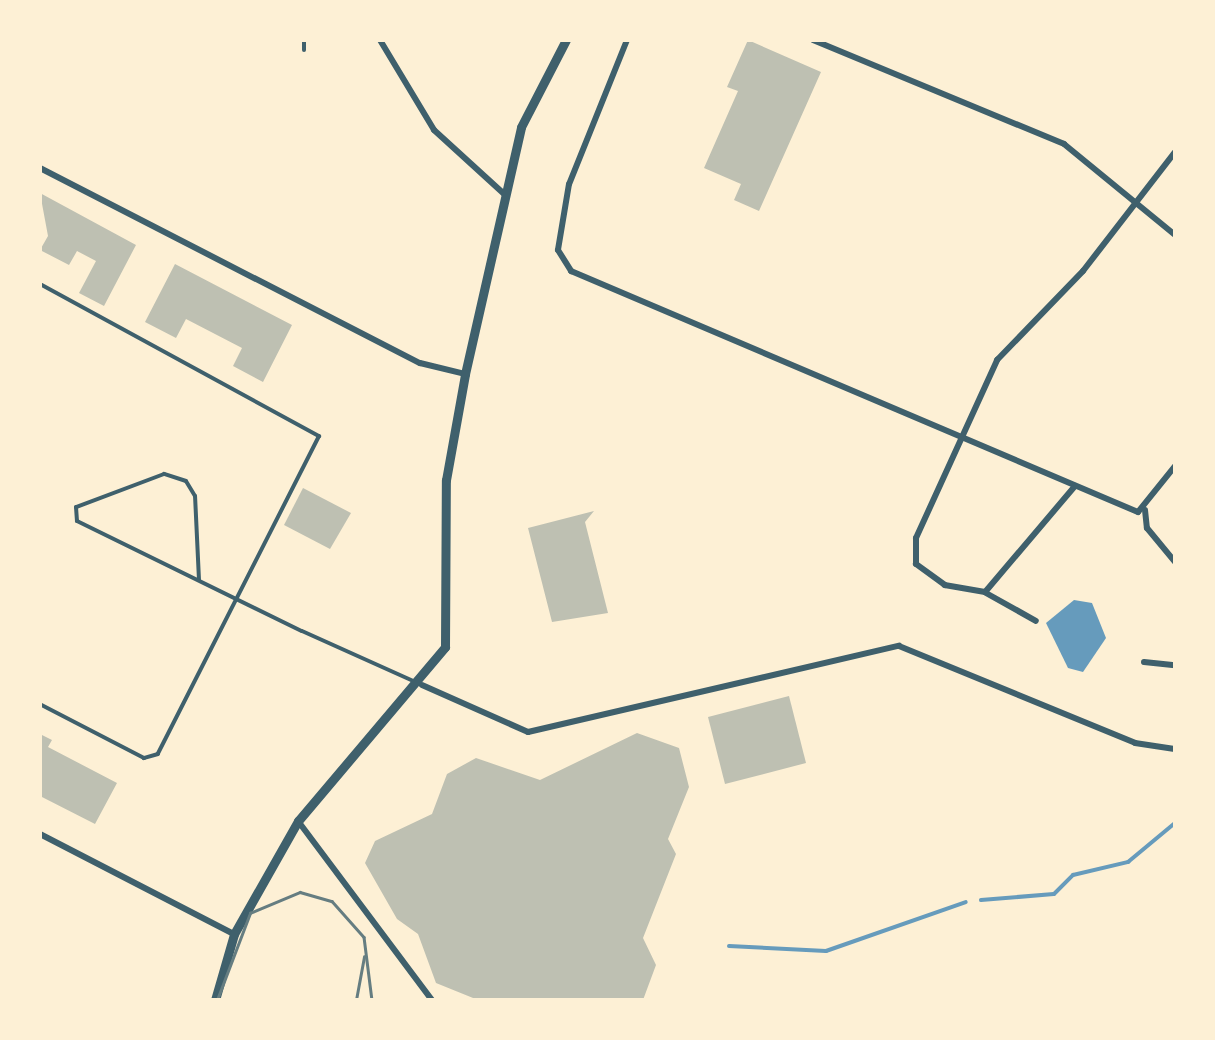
<!DOCTYPE html>
<html>
<head>
<meta charset="utf-8">
<style>
  body { margin:0 }
  #map { position:relative; width:1215px; height:1040px; overflow:hidden; background:#fdf0d5; font-family:"DejaVu Sans",sans-serif }
  div>[style] { position:absolute }
  [style*='--x'] { left:calc(var(--x)*1px); top:calc(var(--y)*1px); width:calc(var(--w)*1px); rotate:calc(var(--a)*1deg) }
  .water>* { inset:0; background:#669bbc }
  .stream>* { height:4px; margin:-2px; padding:0 2px; transform-origin:2px; border-radius:2px; background:#669bbc }
  .building>* { inset:0; background:#bec0b2 }
  .service>* { height:4px; margin:-2px; padding:0 2px; transform-origin:2px; border-radius:2px; background:#3f606c }
  .minor>* { height:6px; margin:-3px; padding:0 3px; transform-origin:3px; border-radius:3px; background:#3f606c }
  .tertiary>* { height:9px; margin:-4.5px; padding:0 4.5px; transform-origin:4.5px; border-radius:4.5px; background:#3f606c }
  .tram>* { height:2.5px; margin:-1.25px; padding:0 1.25px; transform-origin:1.25px; border-radius:1.25px; background:#657d81 }
  span { translate:-50% -50%; white-space:nowrap; text-align:center; line-height:1.15; -webkit-text-stroke:8px #fdf0d5; paint-order:stroke }
  .frame { position:absolute; inset:0; border:42px solid #fdf0d5; pointer-events:none }
</style>
</head>
<body>
<div id="map">
  <div class="water">
    <i style="clip-path:polygon(1074px 600px,1092px 603px,1106px 638px,1083px 672px,1068px 668px,1046px 623px)"></i>
  </div>
  <div class="stream">
    <i style="--x:981;--y:900;--w:73;--a:-4.7"></i>
    <i style="--x:1054;--y:894;--w:27;--a:-45"></i>
    <i style="--x:1073;--y:875;--w:57;--a:-13.3"></i>
    <i style="--x:1128;--y:862;--w:61;--a:-39.7"></i>
    <i style="--x:729;--y:946;--w:97;--a:3"></i>
    <i style="--x:826;--y:951;--w:148;--a:-19.3"></i>
  </div>
  <div class="building">
    <i style="clip-path:polygon(748px 40px,821px 72px,759px 211px,734px 200px,741px 184px,704px 168px,738px 91px,727px 87px)"></i>
    <i style="clip-path:polygon(40px 193px,136px 245px,104px 306px,79px 293px,96px 261px,77px 251px,69px 265px,40px 250px,48px 236px)"></i>
    <i style="clip-path:polygon(175px 264px,292px 325px,263px 382px,233px 366px,242px 348px,186px 319px,176px 338px,145px 322px)"></i>
    <i style="clip-path:polygon(303px 488px,351px 513px,330px 549px,284px 525px)"></i>
    <i style="clip-path:polygon(594px 511px,585px 522px,608px 613px,552px 622px,528px 528px)"></i>
    <i style="clip-path:polygon(789px 696px,806px 763px,725px 784px,708px 717px)"></i>
    <i style="clip-path:polygon(637px 733px,679px 748px,689px 787px,668px 839px,676px 854px,643px 938px,656px 965px,643px 1000px,478px 1000px,436px 983px,418px 934px,397px 919px,365px 863px,375px 841px,432px 814px,447px 774px,476px 758px,540px 780px)"></i>
    <i style="clip-path:polygon(40px 734px,52px 740px,48px 747px,117px 783px,95px 824px,40px 796px)"></i>
  </div>
  <div class="service">
    <i style="--x:304;--y:40;--w:10;--a:90"></i>
    <i style="--x:40;--y:284;--w:318;--a:28.6"></i>
    <i style="--x:319;--y:436;--w:356;--a:116.9"></i>
    <i style="--x:158;--y:754;--w:15;--a:164"></i>
    <i style="--x:144;--y:758;--w:117;--a:-152.6"></i>
    <i style="--x:199;--y:580;--w:84;--a:-92.7"></i>
    <i style="--x:195;--y:496;--w:17;--a:-121"></i>
    <i style="--x:186;--y:481;--w:23;--a:-162"></i>
    <i style="--x:164;--y:474;--w:94;--a:159.4"></i>
    <i style="--x:76;--y:507;--w:14;--a:86"></i>
    <i style="--x:77;--y:521;--w:250;--a:26.1"></i>
    <i style="--x:302;--y:631;--w:122;--a:24.2"></i>
  </div>
  <div class="minor">
    <i style="--x:380;--y:40;--w:105;--a:59"></i>
    <i style="--x:434;--y:130;--w:95;--a:42.4"></i>
    <i style="--x:627;--y:40;--w:155;--a:111.9"></i>
    <i style="--x:569;--y:184;--w:67;--a:99.5"></i>
    <i style="--x:558;--y:250;--w:25;--a:58"></i>
    <i style="--x:571;--y:271;--w:616;--a:23.03"></i>
    <i style="--x:1138;--y:512;--w:59;--a:-51.2"></i>
    <i style="--x:813;--y:40;--w:272;--a:22.5"></i>
    <i style="--x:1064;--y:144;--w:144;--a:39.3"></i>
    <i style="--x:40;--y:168;--w:427;--a:27.2"></i>
    <i style="--x:420;--y:363;--w:46;--a:13.7"></i>
    <i style="--x:1075;--y:486;--w:139;--a:130.3"></i>
    <i style="--x:985;--y:592;--w:41;--a:-170.1"></i>
    <i style="--x:945;--y:585;--w:36;--a:-144"></i>
    <i style="--x:916;--y:564;--w:26;--a:-90"></i>
    <i style="--x:916;--y:538;--w:196;--a:-65.5"></i>
    <i style="--x:997;--y:360;--w:124;--a:-46"></i>
    <i style="--x:1083;--y:271;--w:150;--a:-52.3"></i>
    <i style="--x:1145;--y:510;--w:18;--a:84"></i>
    <i style="--x:1147;--y:528;--w:44;--a:50.5"></i>
    <i style="--x:986;--y:593;--w:57;--a:29.2"></i>
    <i style="--x:1144;--y:662;--w:31;--a:6"></i>
    <i style="--x:422;--y:685;--w:116;--a:23.9"></i>
    <i style="--x:528;--y:732;--w:381;--a:-13.1"></i>
    <i style="--x:899;--y:646;--w:255;--a:22.3"></i>
    <i style="--x:1135;--y:743;--w:40;--a:8.5"></i>
    <i style="--x:298;--y:821;--w:224;--a:53.2"></i>
    <i style="--x:40;--y:834;--w:218;--a:27.3"></i>
  </div>
  <div class="tertiary">
    <i style="--x:215;--y:1000;--w:69;--a:-73.9"></i>
    <i style="--x:234;--y:934;--w:130;--a:-60.5"></i>
    <i style="--x:298;--y:821;--w:228;--a:-49.8"></i>
    <i style="--x:445;--y:647;--w:167;--a:-89.7"></i>
    <i style="--x:446;--y:480;--w:108;--a:-79.8"></i>
    <i style="--x:465;--y:374;--w:253;--a:-77.2"></i>
    <i style="--x:521;--y:127;--w:98;--a:-62.7"></i>
  </div>
  <div class="tram">
    <i style="--x:217;--y:1000;--w:93;--a:-69.2"></i>
    <i style="--x:250;--y:913;--w:54;--a:-22.8"></i>
    <i style="--x:300;--y:892;--w:33;--a:16"></i>
    <i style="--x:332;--y:901;--w:48;--a:48.4"></i>
    <i style="--x:364;--y:937;--w:64;--a:82.8"></i>
    <i style="--x:356;--y:1000;--w:44;--a:-79.5"></i>
  </div>
  <div class="frame"></div>
</div>
</body>
</html>
